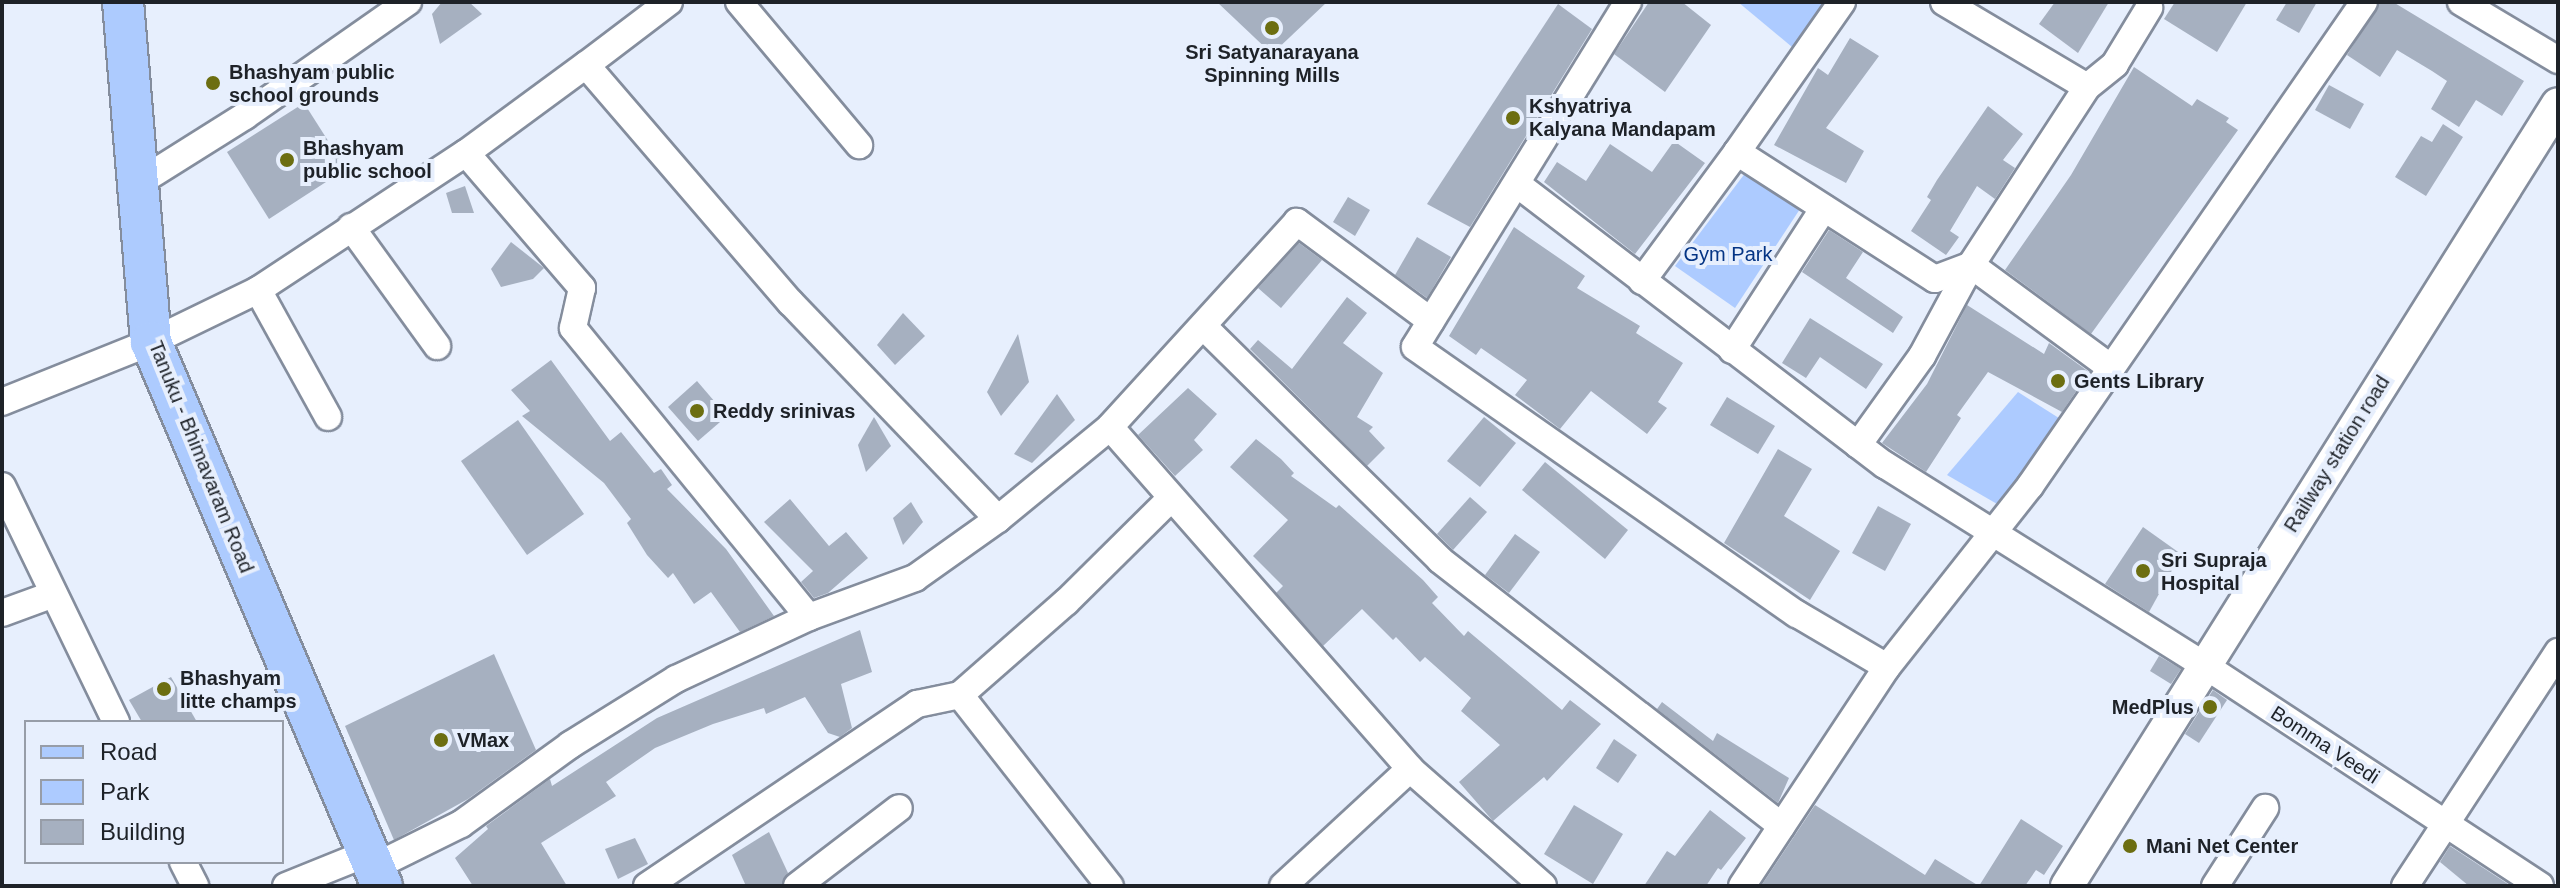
<!DOCTYPE html>
<html>
<head>
<meta charset="utf-8">
<style>
  body { margin:0 }
  #map { position:relative; width:2560px; height:888px; overflow:hidden; background:#e7effd; font-family:Helvetica,sans-serif }
  div>[style] { position:absolute }
  [style*='--x'] { left:calc(var(--x)*1px); top:calc(var(--y)*1px); width:calc(var(--w)*1px); rotate:calc(var(--a)*1deg) }
  .green>* { inset:0; background:#adcbff }
  .building>* { inset:0; background:#a6b0c0 }
  .roads { filter:drop-shadow(2px 0 #848d9d) drop-shadow(-2px 0 #848d9d) drop-shadow(0 2px #848d9d) drop-shadow(0 -2px #848d9d) }
  .minor>* { height:26px; margin:-13px; padding:0 13px; transform-origin:13px; border-radius:13px; background:#fff }
  .tertiary>* { height:32px; margin:-16px; padding:0 16px; transform-origin:16px; border-radius:16px; background:#fff }
  .primary>* { height:40px; margin:-20px; padding:0 20px; transform-origin:20px; border-radius:20px; background:#adcbfe }
  .dots>* { width:22px; height:22px; translate:-50% -50%; box-sizing:border-box; border:4px solid #e7effd; border-radius:50% }
  span { translate:-50% -50%; white-space:nowrap; text-align:center; line-height:1.15; -webkit-text-stroke:8px #e7effd; paint-order:stroke }
  .poi-label { font-size:20px; color:#1e2228; font-weight:700 }
  .left { translate:0 -50%; text-align:left }
  .right { translate:-100% -50%; text-align:right }
  .park-label { font-size:20px; color:#043484 }
  .street-label { font-size:20px; color:#1e2228 }
  .frame { position:absolute; inset:0; border:4px solid #1e2228; pointer-events:none }
  .legend { position:absolute; left:24px; top:720px; width:260px; height:144px; box-sizing:border-box; background:#e7effd; border:2px solid #979da8; margin:0; padding:10px 14px; list-style:none; font-size:24px; color:#1e2228 }
  .legend li { display:flex; align-items:center; gap:16px; height:40px }
  .legend b { width:40px; border:2px solid #979da8 }
</style>
</head>
<body>
<div id="map">
  <div class="green">
    <i style="clip-path:polygon(1738px 2px,1831px 2px,1798px 52px)"></i>
    <i style="clip-path:polygon(1746px 172px,1800px 209px,1735px 308px,1675px 266px)"></i>
    <i style="clip-path:polygon(2018px 392px,2062px 420px,2004px 508px,1947px 475px)"></i>
  </div>
  <div class="building">
    <i style="clip-path:polygon(442px 2px,469px 2px,482px 14px,440px 44px,432px 14px)"></i>
    <i style="clip-path:polygon(1217px 2px,1327px 2px,1272px 54px)"></i>
    <i style="clip-path:polygon(1649px 2px,1682px 2px,1711px 25px,1665px 92px,1614px 54px)"></i>
    <i style="clip-path:polygon(2055px 2px,2109px 2px,2078px 53px,2039px 24px)"></i>
    <i style="clip-path:polygon(2175px 2px,2247px 2px,2217px 52px,2164px 19px)"></i>
    <i style="clip-path:polygon(2287px 2px,2317px 2px,2299px 33px,2276px 20px)"></i>
    <i style="clip-path:polygon(2380px 2px,2393px 2px,2524px 81px,2502px 116px,2476px 100px,2459px 127px,2431px 109px,2447px 81px,2432px 71px,2397px 50px,2380px 77px,2347px 55px)"></i>
    <i style="clip-path:polygon(1558px 4px,1592px 29px,1470px 227px,1427px 204px)"></i>
    <i style="clip-path:polygon(1850px 38px,1879px 56px,1826px 128px,1864px 151px,1846px 183px,1774px 145px,1818px 68px,1828px 75px)"></i>
    <i style="clip-path:polygon(2134px 67px,2192px 106px,2197px 99px,2229px 118px,2226px 122px,2238px 130px,2091px 334px,2005px 270px,2071px 175px)"></i>
    <i style="clip-path:polygon(2329px 85px,2364px 104px,2350px 129px,2315px 110px)"></i>
    <i style="clip-path:polygon(304px 103px,346px 169px,269px 219px,227px 152px)"></i>
    <i style="clip-path:polygon(1988px 106px,2023px 134px,2003px 160px,2015px 168px,1995px 199px,1977px 186px,1950px 231px,1959px 237px,1946px 255px,1911px 231px,1931px 200px,1927px 197px,1937px 180px)"></i>
    <i style="clip-path:polygon(2443px 124px,2463px 137px,2426px 196px,2395px 177px,2421px 136px,2432px 142px)"></i>
    <i style="clip-path:polygon(1674px 141px,1705px 163px,1635px 254px,1544px 182px,1557px 162px,1586px 181px,1610px 144px,1652px 172px)"></i>
    <i style="clip-path:polygon(465px 186px,474px 213px,452px 213px,446px 193px)"></i>
    <i style="clip-path:polygon(1348px 197px,1370px 210px,1355px 236px,1333px 222px)"></i>
    <i style="clip-path:polygon(1514px 227px,1585px 276px,1577px 288px,1640px 326px,1636px 333px,1683px 363px,1658px 402px,1667px 408px,1647px 434px,1591px 391px,1560px 429px,1515px 395px,1527px 380px,1481px 348px,1476px 355px,1449px 336px)"></i>
    <i style="clip-path:polygon(1829px 230px,1863px 252px,1846px 278px,1903px 317px,1893px 333px,1802px 272px)"></i>
    <i style="clip-path:polygon(1417px 237px,1451px 257px,1427px 298px,1395px 275px)"></i>
    <i style="clip-path:polygon(511px 242px,544px 268px,533px 279px,501px 287px,491px 269px)"></i>
    <i style="clip-path:polygon(1299px 243px,1322px 260px,1281px 308px,1258px 288px)"></i>
    <i style="clip-path:polygon(1347px 297px,1367px 313px,1343px 343px,1383px 373px,1357px 417px,1373px 427px,1369px 431px,1385px 448px,1367px 466px,1250px 349px,1258px 340px,1292px 369px)"></i>
    <i style="clip-path:polygon(1967px 305px,2044px 354px,2049px 343px,2089px 372px,2062px 412px,1988px 372px,1957px 415px,1961px 418px,1926px 472px,1882px 443px,1927px 384px)"></i>
    <i style="clip-path:polygon(903px 313px,925px 336px,895px 365px,877px 345px)"></i>
    <i style="clip-path:polygon(1810px 318px,1883px 364px,1866px 389px,1820px 357px,1806px 378px,1782px 363px)"></i>
    <i style="clip-path:polygon(1018px 334px,1029px 382px,1001px 416px,987px 392px)"></i>
    <i style="clip-path:polygon(551px 360px,610px 441px,621px 432px,654px 473px,661px 469px,672px 485px,667px 489px,726px 549px,774px 616px,740px 632px,711px 592px,694px 604px,673px 573px,668px 578px,647px 555px,627px 523px,631px 519px,604px 483px,522px 416px,530px 411px,511px 390px)"></i>
    <i style="clip-path:polygon(697px 381px,727px 416px,698px 441px,668px 407px)"></i>
    <i style="clip-path:polygon(1188px 388px,1217px 414px,1194px 440px,1203px 450px,1175px 476px,1138px 435px)"></i>
    <i style="clip-path:polygon(1057px 394px,1075px 420px,1032px 463px,1014px 454px)"></i>
    <i style="clip-path:polygon(1727px 397px,1775px 426px,1758px 454px,1710px 425px)"></i>
    <i style="clip-path:polygon(874px 417px,891px 446px,866px 472px,858px 445px)"></i>
    <i style="clip-path:polygon(1484px 417px,1516px 443px,1480px 487px,1447px 461px)"></i>
    <i style="clip-path:polygon(518px 420px,584px 514px,527px 555px,461px 461px)"></i>
    <i style="clip-path:polygon(1256px 439px,1281px 459px,1294px 473px,1291px 476px,1336px 508px,1339px 505px,1423px 580px,1438px 597px,1432px 603px,1464px 636px,1468px 631px,1562px 710px,1570px 700px,1601px 724px,1547px 781px,1544px 777px,1493px 821px,1459px 782px,1500px 745px,1461px 711px,1471px 698px,1425px 657px,1420px 662px,1396px 637px,1393px 640px,1362px 609px,1323px 646px,1276px 593px,1283px 586px,1253px 556px,1288px 520px,1230px 467px)"></i>
    <i style="clip-path:polygon(1778px 449px,1812px 469px,1784px 516px,1840px 551px,1810px 600px,1724px 543px)"></i>
    <i style="clip-path:polygon(1545px 462px,1628px 530px,1605px 559px,1522px 490px)"></i>
    <i style="clip-path:polygon(1470px 497px,1487px 512px,1453px 550px,1437px 534px)"></i>
    <i style="clip-path:polygon(790px 499px,829px 546px,846px 532px,868px 558px,828px 593px,814px 598px,801px 582px,813px 571px,764px 522px)"></i>
    <i style="clip-path:polygon(911px 502px,923px 522px,903px 545px,893px 518px)"></i>
    <i style="clip-path:polygon(1878px 506px,1911px 524px,1885px 571px,1852px 553px)"></i>
    <i style="clip-path:polygon(2143px 527px,2181px 554px,2149px 612px,2105px 584px)"></i>
    <i style="clip-path:polygon(1515px 534px,1540px 552px,1509px 593px,1485px 575px)"></i>
    <i style="clip-path:polygon(860px 630px,872px 672px,841px 684px,852px 728px,840px 737px,828px 733px,805px 697px,766px 714px,764px 708px,713px 724px,655px 748px,606px 782px,616px 796px,541px 843px,567px 886px,473px 886px,455px 858px,488px 829px,486px 826px,550px 779px,552px 786px,657px 718px)"></i>
    <i style="clip-path:polygon(494px 654px,536px 750px,468px 799px,394px 840px,345px 726px)"></i>
    <i style="clip-path:polygon(2159px 656px,2181px 669px,2171px 684px,2150px 671px)"></i>
    <i style="clip-path:polygon(171px 677px,197px 722px,142px 722px,129px 700px)"></i>
    <i style="clip-path:polygon(2213px 690px,2227px 700px,2199px 743px,2185px 734px)"></i>
    <i style="clip-path:polygon(1662px 702px,1713px 741px,1717px 733px,1789px 778px,1778px 803px,1657px 709px)"></i>
    <i style="clip-path:polygon(1614px 739px,1637px 755px,1618px 783px,1596px 768px)"></i>
    <i style="clip-path:polygon(1574px 805px,1623px 834px,1593px 884px,1544px 854px)"></i>
    <i style="clip-path:polygon(1815px 805px,1925px 875px,1935px 859px,1979px 886px,2021px 819px,2063px 846px,2044px 875px,2036px 870px,2025px 886px,1761px 886px)"></i>
    <i style="clip-path:polygon(1710px 810px,1746px 838px,1721px 870px,1718px 868px,1706px 886px,1644px 886px,1667px 851px,1675px 856px)"></i>
    <i style="clip-path:polygon(769px 832px,788px 873px,781px 886px,746px 886px,732px 855px)"></i>
    <i style="clip-path:polygon(635px 838px,648px 864px,618px 879px,605px 849px)"></i>
    <i style="clip-path:polygon(2450px 846px,2511px 886px,2469px 886px,2440px 862px)"></i>
  </div>
  <div class="roads">
    <div class="minor">
      <i style="--x:669;--y:2;--w:104;--a:142.8"></i>
      <i style="--x:586;--y:65;--w:314;--a:49.3"></i>
      <i style="--x:791;--y:303;--w:299;--a:46.2"></i>
      <i style="--x:739;--y:2;--w:187;--a:50"></i>
      <i style="--x:1628;--y:2;--w:405;--a:121.7"></i>
      <i style="--x:1415;--y:347;--w:466;--a:35"></i>
      <i style="--x:1797;--y:614;--w:104;--a:30.5"></i>
      <i style="--x:1842;--y:2;--w:183;--a:125"></i>
      <i style="--x:1737;--y:152;--w:235;--a:32.7"></i>
      <i style="--x:1935;--y:279;--w:39;--a:-21"></i>
      <i style="--x:1944;--y:2;--w:166;--a:30.7"></i>
      <i style="--x:2087;--y:87;--w:212;--a:123.1"></i>
      <i style="--x:1971;--y:265;--w:174;--a:36.3"></i>
      <i style="--x:2461;--y:2;--w:113;--a:30.9"></i>
      <i style="--x:2087;--y:87;--w:36;--a:-39"></i>
      <i style="--x:2115;--y:64;--w:66;--a:-58.7"></i>
      <i style="--x:466;--y:153;--w:149;--a:-36.3"></i>
      <i style="--x:138;--y:183;--w:126;--a:-32.1"></i>
      <i style="--x:245;--y:116;--w:199;--a:-35"></i>
      <i style="--x:1517;--y:184;--w:463;--a:37.4"></i>
      <i style="--x:1885;--y:465;--w:377;--a:32.1"></i>
      <i style="--x:2204;--y:665;--w:402;--a:33.3"></i>
      <i style="--x:351;--y:227;--w:147;--a:54.1"></i>
      <i style="--x:1642;--y:281;--w:160;--a:-53.6"></i>
      <i style="--x:258;--y:290;--w:145;--a:61.1"></i>
      <i style="--x:1431;--y:321;--w:167;--a:-143.5"></i>
      <i style="--x:1297;--y:222;--w:277;--a:132.4"></i>
      <i style="--x:1110;--y:427;--w:455;--a:48.7"></i>
      <i style="--x:1410;--y:769;--w:177;--a:41.3"></i>
      <i style="--x:1203;--y:326;--w:333;--a:44.6"></i>
      <i style="--x:1440;--y:560;--w:433;--a:37.9"></i>
      <i style="--x:1732;--y:350;--w:169;--a:-57.1"></i>
      <i style="--x:2;--y:402;--w:161;--a:-21.9"></i>
      <i style="--x:151;--y:342;--w:119;--a:-25.9"></i>
      <i style="--x:258;--y:290;--w:249;--a:-33.4"></i>
      <i style="--x:466;--y:153;--w:178;--a:49.3"></i>
      <i style="--x:582;--y:288;--w:41;--a:102.7"></i>
      <i style="--x:573;--y:328;--w:373;--a:50.8"></i>
      <i style="--x:1858;--y:445;--w:110;--a:-54.3"></i>
      <i style="--x:1922;--y:356;--w:103;--a:-61.7"></i>
      <i style="--x:2;--y:486;--w:262;--a:64.2"></i>
      <i style="--x:2;--y:613;--w:55;--a:-20.1"></i>
      <i style="--x:960;--y:695;--w:243;--a:51.9"></i>
      <i style="--x:183;--y:862;--w:27;--a:63"></i>
      <i style="--x:374;--y:867;--w:97;--a:-26.3"></i>
      <i style="--x:461;--y:824;--w:135;--a:-35.9"></i>
      <i style="--x:570;--y:745;--w:125;--a:-31.9"></i>
      <i style="--x:676;--y:679;--w:147;--a:-25"></i>
      <i style="--x:809;--y:617;--w:113;--a:-20.2"></i>
      <i style="--x:915;--y:578;--w:102;--a:-35.4"></i>
      <i style="--x:998;--y:519;--w:145;--a:-39.4"></i>
      <i style="--x:286;--y:886;--w:88;--a:-21.9"></i>
      <i style="--x:647;--y:886;--w:326;--a:-34"></i>
      <i style="--x:917;--y:704;--w:44;--a:-11.8"></i>
      <i style="--x:960;--y:695;--w:141;--a:-41.3"></i>
      <i style="--x:1066;--y:602;--w:146;--a:-44.7"></i>
      <i style="--x:797;--y:886;--w:128;--a:-37.4"></i>
      <i style="--x:1283;--y:886;--w:173;--a:-42.7"></i>
      <i style="--x:1742;--y:886;--w:263;--a:-56.5"></i>
      <i style="--x:1887;--y:667;--w:231;--a:-51.7"></i>
      <i style="--x:2030;--y:486;--w:588;--a:-55.39"></i>
      <i style="--x:2215;--y:886;--w:93;--a:-57.3"></i>
      <i style="--x:2405;--y:886;--w:280;--a:-56.8"></i>
    </div>
    <div class="tertiary">
      <i style="--x:2067;--y:886;--w:923;--a:-57.88"></i>
    </div>
    <div class="primary">
      <i style="--x:123;--y:2;--w:341;--a:85.3"></i>
      <i style="--x:151;--y:342;--w:591;--a:66.99"></i>
    </div>
  </div>
  <div class="dots">
    <i style="left:1272px;top:28px;background:#6c6e11"></i>
    <i style="left:213px;top:83px;background:#6c6e11"></i>
    <i style="left:1513px;top:118px;background:#6c6e11"></i>
    <i style="left:287px;top:160px;background:#6c6e11"></i>
    <i style="left:2058px;top:381px;background:#6c6e11"></i>
    <i style="left:697px;top:411px;background:#6c6e11"></i>
    <i style="left:2143px;top:571px;background:#6c6e11"></i>
    <i style="left:164px;top:689px;background:#6c6e11"></i>
    <i style="left:2210px;top:707px;background:#6c6e11"></i>
    <i style="left:441px;top:740px;background:#6c6e11"></i>
    <i style="left:2130px;top:846px;background:#6c6e11"></i>
  </div>
  <div class="poi-label">
    <span style="left:1272px;top:64px">Sri Satyanarayana<br>Spinning Mills</span>
    <span class="left" style="left:229px;top:84px">Bhashyam public<br>school grounds</span>
    <span class="left" style="left:1529px;top:118px">Kshyatriya<br>Kalyana Mandapam</span>
    <span class="left" style="left:303px;top:160px">Bhashyam<br>public school</span>
    <span class="left" style="left:2074px;top:381px">Gents Library</span>
    <span class="left" style="left:713px;top:411px">Reddy srinivas</span>
    <span class="left" style="left:2161px;top:572px">Sri Supraja<br>Hospital</span>
    <span class="left" style="left:180px;top:690px">Bhashyam<br>litte champs</span>
    <span class="right" style="left:2194px;top:707px">MedPlus</span>
    <span class="left" style="left:457px;top:740px">VMax</span>
    <span class="left" style="left:2146px;top:846px">Mani Net Center</span>
  </div>
  <div class="park-label">
    <span style="left:1728px;top:254px">Gym Park</span>
  </div>
  <div class="street-label">
    <span style="left:2337px;top:454px;rotate:-58deg">Railway station road</span>
    <span style="left:201px;top:457px;rotate:68deg">Tanuku - Bhimavaram Road</span>
    <span style="left:2325px;top:745px;rotate:33deg">Bomma Veedi</span>
  </div>
  <div class="frame"></div>
  <ul class="legend">
  <li><b style="height:10px;background:#adcbfe"></b>Road</li>
  <li><b style="height:22px;background:#adcbff"></b>Park</li>
  <li><b style="height:22px;background:#a6b0c0"></b>Building</li>
  </ul>
</div>
</body>
</html>
